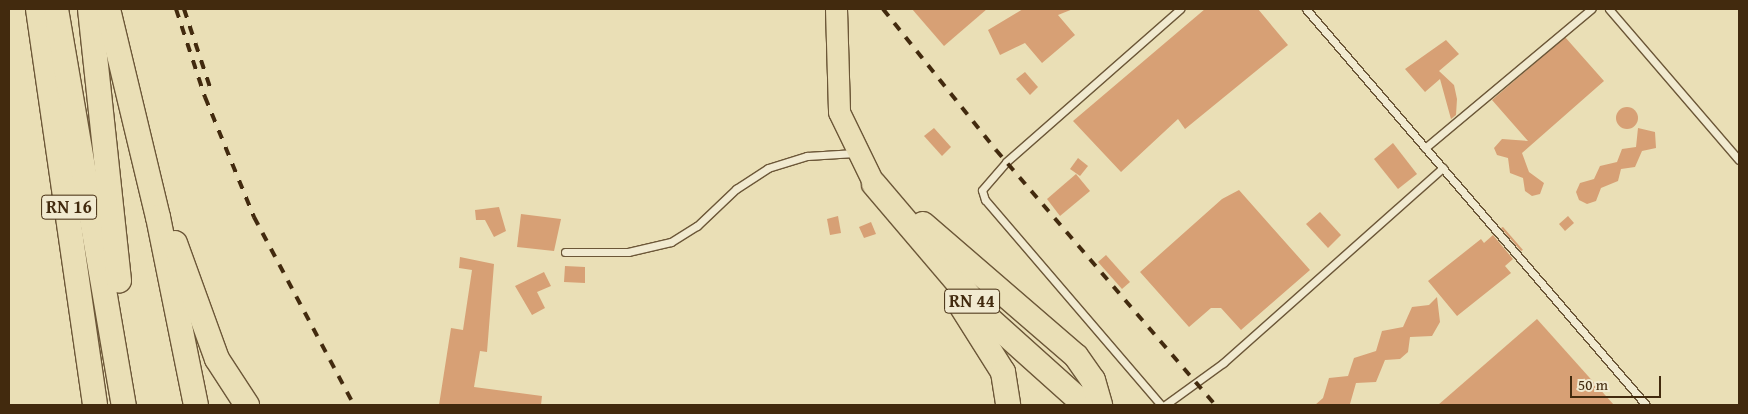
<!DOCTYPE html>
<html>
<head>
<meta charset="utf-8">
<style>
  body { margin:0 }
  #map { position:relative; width:1748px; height:414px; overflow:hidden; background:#eadfb6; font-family:"Gentium Book Plus",serif }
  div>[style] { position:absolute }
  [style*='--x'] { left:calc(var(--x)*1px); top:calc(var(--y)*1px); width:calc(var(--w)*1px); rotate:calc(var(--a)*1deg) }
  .building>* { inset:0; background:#d7a075 }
  .round { border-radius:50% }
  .roads { filter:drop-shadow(1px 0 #6c5738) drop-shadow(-1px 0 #6c5738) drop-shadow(0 1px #6c5738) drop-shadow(0 -1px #6c5738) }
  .lane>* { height:7px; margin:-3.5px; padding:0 3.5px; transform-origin:3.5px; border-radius:3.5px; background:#f1ead0 }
  .primary>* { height:21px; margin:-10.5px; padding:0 10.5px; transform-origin:10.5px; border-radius:10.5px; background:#eadfb6 }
  .highway>* { height:24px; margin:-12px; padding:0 12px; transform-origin:12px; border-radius:12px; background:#eadfb6 }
  .rail>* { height:4px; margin-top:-2px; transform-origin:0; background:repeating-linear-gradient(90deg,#422a0e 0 9px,transparent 0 18px) }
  span { translate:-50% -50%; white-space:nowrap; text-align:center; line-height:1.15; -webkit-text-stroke:4px #f1ead0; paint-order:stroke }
  .shield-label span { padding:1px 4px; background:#f1ead0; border:1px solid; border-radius:4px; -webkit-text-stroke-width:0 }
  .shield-label { font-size:18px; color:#422a0e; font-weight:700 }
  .frame { position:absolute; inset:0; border:10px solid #422a0e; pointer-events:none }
  .scale { position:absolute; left:1570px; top:376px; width:91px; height:22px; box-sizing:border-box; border:2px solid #422a0e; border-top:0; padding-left:6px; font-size:15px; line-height:18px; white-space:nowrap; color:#422a0e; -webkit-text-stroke:4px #f1ead0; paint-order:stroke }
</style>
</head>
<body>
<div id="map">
  <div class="building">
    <i style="clip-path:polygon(912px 9px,987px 9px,944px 46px)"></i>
    <i style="clip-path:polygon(1023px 9px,1073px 9px,1058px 15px,1075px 35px,1042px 63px,1025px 43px,1000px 55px,988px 30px)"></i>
    <i style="clip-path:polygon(1205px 9px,1258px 9px,1288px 45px,1185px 129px,1178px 119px,1121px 172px,1073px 121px)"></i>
    <i style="clip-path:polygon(1565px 37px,1604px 81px,1522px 153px,1529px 172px,1544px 183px,1540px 194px,1532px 196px,1525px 191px,1523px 178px,1510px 173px,1508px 158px,1497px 155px,1494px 148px,1502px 139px,1528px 141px,1492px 100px)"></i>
    <i style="clip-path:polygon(1446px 40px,1459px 54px,1439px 71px,1454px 85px,1457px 99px,1456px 115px,1451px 119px,1440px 79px,1425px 92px,1405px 69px)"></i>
    <i style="clip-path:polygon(1025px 72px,1038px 87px,1030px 95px,1016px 79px)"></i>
    <i class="round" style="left:1616px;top:107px;width:22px;height:22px"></i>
    <i style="clip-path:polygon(934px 128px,951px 147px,942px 156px,924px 136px)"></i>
    <i style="clip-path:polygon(1638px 128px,1655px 132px,1656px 148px,1642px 151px,1635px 167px,1621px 169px,1618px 181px,1601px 188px,1596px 201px,1587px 204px,1579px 200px,1576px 192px,1580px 183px,1594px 179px,1600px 166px,1617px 162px,1622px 149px,1636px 147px)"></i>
    <i style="clip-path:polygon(1393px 143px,1417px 174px,1398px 189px,1374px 159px)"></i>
    <i style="clip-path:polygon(1078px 158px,1088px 166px,1080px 176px,1070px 169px)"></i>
    <i style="clip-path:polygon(1076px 174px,1090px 191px,1060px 216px,1047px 199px)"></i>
    <i style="clip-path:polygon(1239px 190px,1310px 270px,1241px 330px,1221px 308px,1211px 308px,1189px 327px,1140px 272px,1222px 199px)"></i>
    <i style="clip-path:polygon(499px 207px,506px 231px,494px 237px,485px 220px,476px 220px,475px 210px)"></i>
    <i style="clip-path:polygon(1320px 212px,1341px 235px,1328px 248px,1306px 224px)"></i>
    <i style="clip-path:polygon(521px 214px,561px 219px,554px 251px,517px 247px)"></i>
    <i style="clip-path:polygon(838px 216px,841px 233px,830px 235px,827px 219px)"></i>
    <i style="clip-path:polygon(1568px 216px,1574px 223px,1565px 231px,1559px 224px)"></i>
    <i style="clip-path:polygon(871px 222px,876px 234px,864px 238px,859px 227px)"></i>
    <i style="clip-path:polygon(1503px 227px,1523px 250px,1521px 251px,1501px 228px)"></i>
    <i style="clip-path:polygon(1493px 235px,1513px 259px,1505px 266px,1511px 273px,1457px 316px,1428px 281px,1481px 239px,1484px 243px)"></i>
    <i style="clip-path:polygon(1106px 255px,1130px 282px,1122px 289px,1098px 262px)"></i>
    <i style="clip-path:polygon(460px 257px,494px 264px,487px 352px,480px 351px,474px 387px,542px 396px,541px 405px,439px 405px,451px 328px,463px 330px,472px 270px,459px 268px)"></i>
    <i style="clip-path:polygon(565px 266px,585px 267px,585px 283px,564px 282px)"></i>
    <i style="clip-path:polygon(544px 272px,551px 286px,537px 292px,545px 308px,532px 315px,515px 286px)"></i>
    <i style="clip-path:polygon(1437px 297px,1440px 322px,1432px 336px,1410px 337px,1408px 352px,1400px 359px,1385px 360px,1376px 382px,1356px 383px,1350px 404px,1315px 405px,1323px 398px,1329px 378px,1348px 376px,1354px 358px,1376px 351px,1382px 331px,1403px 327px,1412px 307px,1429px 305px)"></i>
    <i style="clip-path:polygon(1537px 319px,1614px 405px,1438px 405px)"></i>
  </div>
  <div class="roads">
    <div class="lane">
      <i style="--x:1306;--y:9;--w:522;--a:49.35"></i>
      <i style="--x:1609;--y:9;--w:199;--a:49.3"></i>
      <i style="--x:1425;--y:148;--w:217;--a:-39.9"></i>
      <i style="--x:565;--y:252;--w:63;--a:0"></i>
      <i style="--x:628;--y:252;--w:44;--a:-13.1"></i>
      <i style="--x:671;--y:242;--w:31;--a:-32"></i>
      <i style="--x:697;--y:226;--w:54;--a:-43.5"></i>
      <i style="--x:736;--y:189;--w:38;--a:-33"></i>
      <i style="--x:768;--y:168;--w:41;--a:-17.1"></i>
      <i style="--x:807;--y:156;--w:48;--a:-3.6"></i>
      <i style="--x:1161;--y:405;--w:270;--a:-130.6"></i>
      <i style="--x:985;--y:200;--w:10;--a:-107"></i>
      <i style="--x:982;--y:190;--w:37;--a:-49"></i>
      <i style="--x:1006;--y:162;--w:232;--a:-41.3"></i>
      <i style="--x:1165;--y:405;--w:72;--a:-35.9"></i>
      <i style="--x:1223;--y:363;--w:294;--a:-41.6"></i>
    </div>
    <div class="primary">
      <i style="--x:836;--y:9;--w:103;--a:88.3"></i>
      <i style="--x:839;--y:112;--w:80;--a:64.1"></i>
    </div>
    <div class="highway">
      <i style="--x:38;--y:9;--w:400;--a:81.8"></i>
      <i style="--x:56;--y:9;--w:402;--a:80.3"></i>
      <i style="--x:90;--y:9;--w:273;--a:83.9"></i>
      <i style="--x:108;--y:9;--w:214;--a:76.5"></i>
      <i style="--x:158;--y:217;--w:192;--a:78.6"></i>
      <i style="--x:874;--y:184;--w:177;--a:49.6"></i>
      <i style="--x:989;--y:319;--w:129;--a:41.9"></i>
      <i style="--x:923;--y:224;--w:202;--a:40.8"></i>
      <i style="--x:1076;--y:356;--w:29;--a:55"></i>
      <i style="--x:1093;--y:380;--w:26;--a:74"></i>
      <i style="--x:175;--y:243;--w:123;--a:70.1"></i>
      <i style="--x:217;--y:359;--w:55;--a:56.9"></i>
      <i style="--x:962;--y:307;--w:77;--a:57.8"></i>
      <i style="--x:1003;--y:372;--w:33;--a:81"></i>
    </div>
  </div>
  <div class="rail">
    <i style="--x:176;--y:9;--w:93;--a:71.8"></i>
    <i style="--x:205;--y:97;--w:130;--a:67.8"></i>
    <i style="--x:254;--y:217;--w:213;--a:62"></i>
    <i style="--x:184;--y:9;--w:82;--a:71.6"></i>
    <i style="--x:883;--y:9;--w:181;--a:51.3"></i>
    <i style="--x:996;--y:150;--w:336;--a:49.3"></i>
  </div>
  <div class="shield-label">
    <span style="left:69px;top:207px">RN 16</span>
    <span style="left:972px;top:301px">RN 44</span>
  </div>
  <div class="frame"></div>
  <div class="scale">50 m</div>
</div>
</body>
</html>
